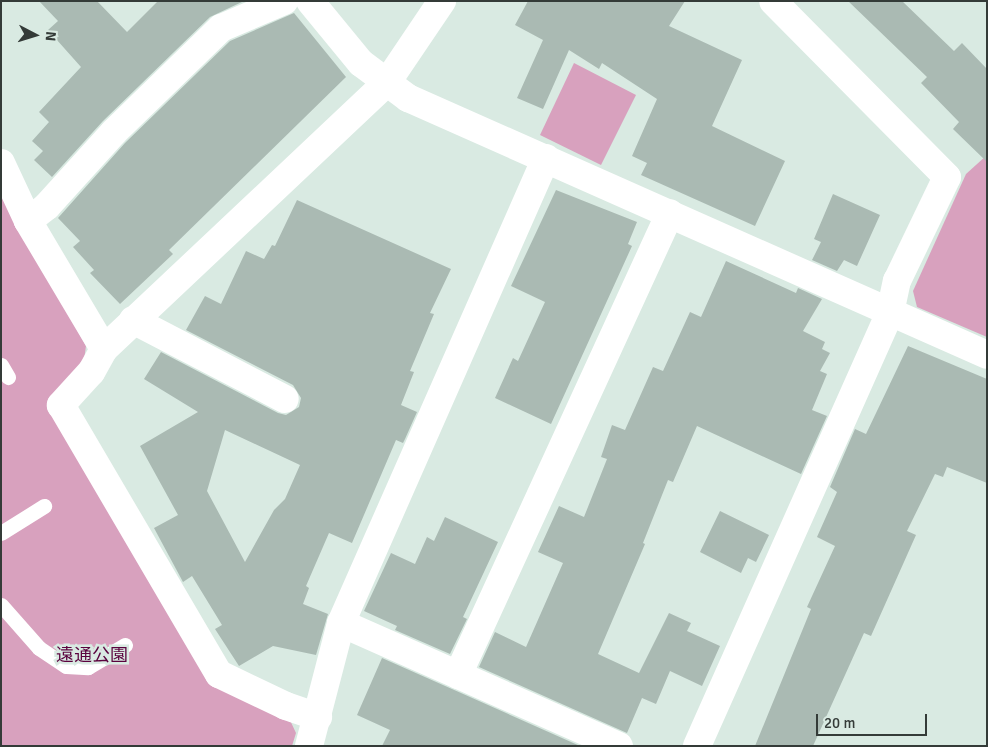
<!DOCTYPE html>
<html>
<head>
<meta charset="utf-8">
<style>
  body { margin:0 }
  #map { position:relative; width:988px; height:747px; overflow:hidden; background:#d9eae2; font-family:Signika,"Noto Sans JP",sans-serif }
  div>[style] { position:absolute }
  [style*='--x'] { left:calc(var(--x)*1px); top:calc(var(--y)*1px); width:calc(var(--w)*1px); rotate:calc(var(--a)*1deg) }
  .green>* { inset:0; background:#d8a1be }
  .building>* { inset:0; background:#aabab3 }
  .service>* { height:15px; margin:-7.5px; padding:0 7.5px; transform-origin:7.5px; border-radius:7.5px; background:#fff }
  .minor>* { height:28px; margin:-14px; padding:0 14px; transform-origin:14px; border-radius:14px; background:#fff }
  span { translate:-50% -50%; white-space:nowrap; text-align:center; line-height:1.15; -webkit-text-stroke:5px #d9eae2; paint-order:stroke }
  .park-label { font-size:18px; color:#5a023e }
  .frame { position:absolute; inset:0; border:2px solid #343b38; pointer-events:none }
  .north { position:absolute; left:10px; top:10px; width:50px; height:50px; -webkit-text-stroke:4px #d9eae2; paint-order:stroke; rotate:95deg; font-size:14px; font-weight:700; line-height:20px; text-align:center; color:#343b38 }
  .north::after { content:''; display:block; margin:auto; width:18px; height:22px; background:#343b38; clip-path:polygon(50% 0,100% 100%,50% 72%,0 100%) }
  .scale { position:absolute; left:816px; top:714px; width:111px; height:22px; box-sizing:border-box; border:2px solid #343b38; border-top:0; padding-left:6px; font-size:15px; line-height:18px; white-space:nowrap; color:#343b38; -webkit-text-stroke:4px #d9eae2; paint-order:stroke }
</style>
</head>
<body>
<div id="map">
  <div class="green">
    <i style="clip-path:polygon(574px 63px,636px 95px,601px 165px,540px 135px)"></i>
    <i style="clip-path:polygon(987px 155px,987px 337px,917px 307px,913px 291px,966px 174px)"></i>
    <i style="clip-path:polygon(1px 191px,86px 346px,83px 367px,49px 405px,212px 682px,289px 718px,296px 733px,292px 746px,1px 746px)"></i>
  </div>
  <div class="building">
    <i style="clip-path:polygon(39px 1px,97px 1px,127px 32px,158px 1px,244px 1px,210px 17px,103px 121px,52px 177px,34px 160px,43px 151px,32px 141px,49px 122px,39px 112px,81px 67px,48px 30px,58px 21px)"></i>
    <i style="clip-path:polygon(528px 1px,685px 1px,669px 26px,742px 60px,712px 126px,785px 161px,755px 226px,641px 175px,647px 163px,632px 156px,657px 99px,602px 63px,599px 69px,569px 50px,543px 109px,517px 98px,543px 40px,515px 25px)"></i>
    <i style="clip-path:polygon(848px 1px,902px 1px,954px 51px,962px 43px,987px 69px,987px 162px,953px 129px,959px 122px,921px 83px,927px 77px)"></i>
    <i style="clip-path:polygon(294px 13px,346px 77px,169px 250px,173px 254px,120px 304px,90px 273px,94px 270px,73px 247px,80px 241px,58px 218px,125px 143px,230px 41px)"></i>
    <i style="clip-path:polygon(556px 190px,637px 222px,628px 244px,632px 246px,551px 424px,495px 398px,513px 358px,518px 361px,545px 302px,511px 286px)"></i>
    <i style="clip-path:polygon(833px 194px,880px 215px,857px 266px,844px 260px,837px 271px,812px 260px,821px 242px,814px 239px)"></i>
    <i style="clip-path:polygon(evenodd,297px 200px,451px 269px,430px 313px,434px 314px,410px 371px,414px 372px,401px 405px,417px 412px,405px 439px,403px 443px,396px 440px,352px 543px,329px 533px,306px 586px,309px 588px,303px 604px,328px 614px,316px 655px,273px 646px,239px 666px,215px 629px,222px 625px,192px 576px,183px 582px,154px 528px,178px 515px,140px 446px,198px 412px,144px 379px,161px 352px,278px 413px,286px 415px,299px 407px,301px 398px,293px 385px,186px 330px,205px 296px,221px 304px,246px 251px,264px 259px,272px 245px,275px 246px,297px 200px,225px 430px,300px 465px,285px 499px,274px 510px,245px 562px,207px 491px,225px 430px)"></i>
    <i style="clip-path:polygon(726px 261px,796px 293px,798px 288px,822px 299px,803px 331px,825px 342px,822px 349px,830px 353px,820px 371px,827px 374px,812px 410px,827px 416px,801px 474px,697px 426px,673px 482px,668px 480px,643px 543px,645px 544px,598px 654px,639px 673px,669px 613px,691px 623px,687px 631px,720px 646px,702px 686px,670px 671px,656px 704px,642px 698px,627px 733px,479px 667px,495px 632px,526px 647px,563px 563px,538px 552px,559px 506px,584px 517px,607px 459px,601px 457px,612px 425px,625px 430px,653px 367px,663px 371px,690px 312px,701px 317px)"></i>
    <i style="clip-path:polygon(908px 346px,987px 379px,987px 483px,947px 467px,943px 477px,935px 474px,907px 531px,916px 535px,871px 636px,864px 633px,813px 746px,755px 746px,811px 609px,807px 607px,835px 546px,817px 537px,837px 492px,830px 487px,855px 429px,866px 434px)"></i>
    <i style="clip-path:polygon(720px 511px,769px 535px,756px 562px,748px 558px,741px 573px,700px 552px)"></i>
    <i style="clip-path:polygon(445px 517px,498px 542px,463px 617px,467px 619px,450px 654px,395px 630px,397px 626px,364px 611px,391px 553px,415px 564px,427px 537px,434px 541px)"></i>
    <i style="clip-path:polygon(382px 658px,452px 689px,580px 746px,382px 746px,390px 730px,357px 715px)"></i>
  </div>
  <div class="service">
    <i style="--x:1;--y:365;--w:14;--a:60"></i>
    <i style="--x:1;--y:533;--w:51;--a:-32.1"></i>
    <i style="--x:1;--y:605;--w:57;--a:48.5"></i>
    <i style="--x:39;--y:648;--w:32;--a:34"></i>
    <i style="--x:66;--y:666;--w:22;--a:3"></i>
    <i style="--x:88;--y:667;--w:43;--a:-30.7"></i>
  </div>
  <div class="minor">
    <i style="--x:310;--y:1;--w:80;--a:50.6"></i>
    <i style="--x:361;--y:63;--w:59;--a:36.7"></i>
    <i style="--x:408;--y:98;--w:633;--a:23.93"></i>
    <i style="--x:546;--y:158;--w:508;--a:113.79"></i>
    <i style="--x:341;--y:623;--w:304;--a:23.9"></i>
    <i style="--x:1;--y:163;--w:64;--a:65"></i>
    <i style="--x:28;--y:221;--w:149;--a:59.3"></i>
    <i style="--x:104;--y:349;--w:390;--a:-43.3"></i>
    <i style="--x:388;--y:81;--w:97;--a:-56"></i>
    <i style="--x:28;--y:221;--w:24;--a:-38"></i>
    <i style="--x:47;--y:206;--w:100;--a:-47.8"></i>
    <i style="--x:114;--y:132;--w:149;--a:-44.2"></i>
    <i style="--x:221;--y:28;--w:69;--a:-23.2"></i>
    <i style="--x:133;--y:320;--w:171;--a:27.5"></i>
    <i style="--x:104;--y:349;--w:26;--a:119"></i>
    <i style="--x:91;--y:372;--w:45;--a:132.3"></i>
    <i style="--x:61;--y:405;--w:312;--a:59.6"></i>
    <i style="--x:219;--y:674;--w:74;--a:25.5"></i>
    <i style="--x:286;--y:706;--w:34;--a:19"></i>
    <i style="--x:458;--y:675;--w:508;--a:-65.35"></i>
    <i style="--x:309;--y:746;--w:127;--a:-75.4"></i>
    <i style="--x:697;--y:746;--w:474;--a:-66"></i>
    <i style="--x:890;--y:313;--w:33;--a:-78"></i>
    <i style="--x:897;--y:281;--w:115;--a:-64.3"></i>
    <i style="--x:947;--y:177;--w:247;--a:-134.7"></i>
  </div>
  <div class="park-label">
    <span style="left:92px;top:655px">遠通公園</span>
  </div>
  <div class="frame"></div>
  <div class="north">N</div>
  <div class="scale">20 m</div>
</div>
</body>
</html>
